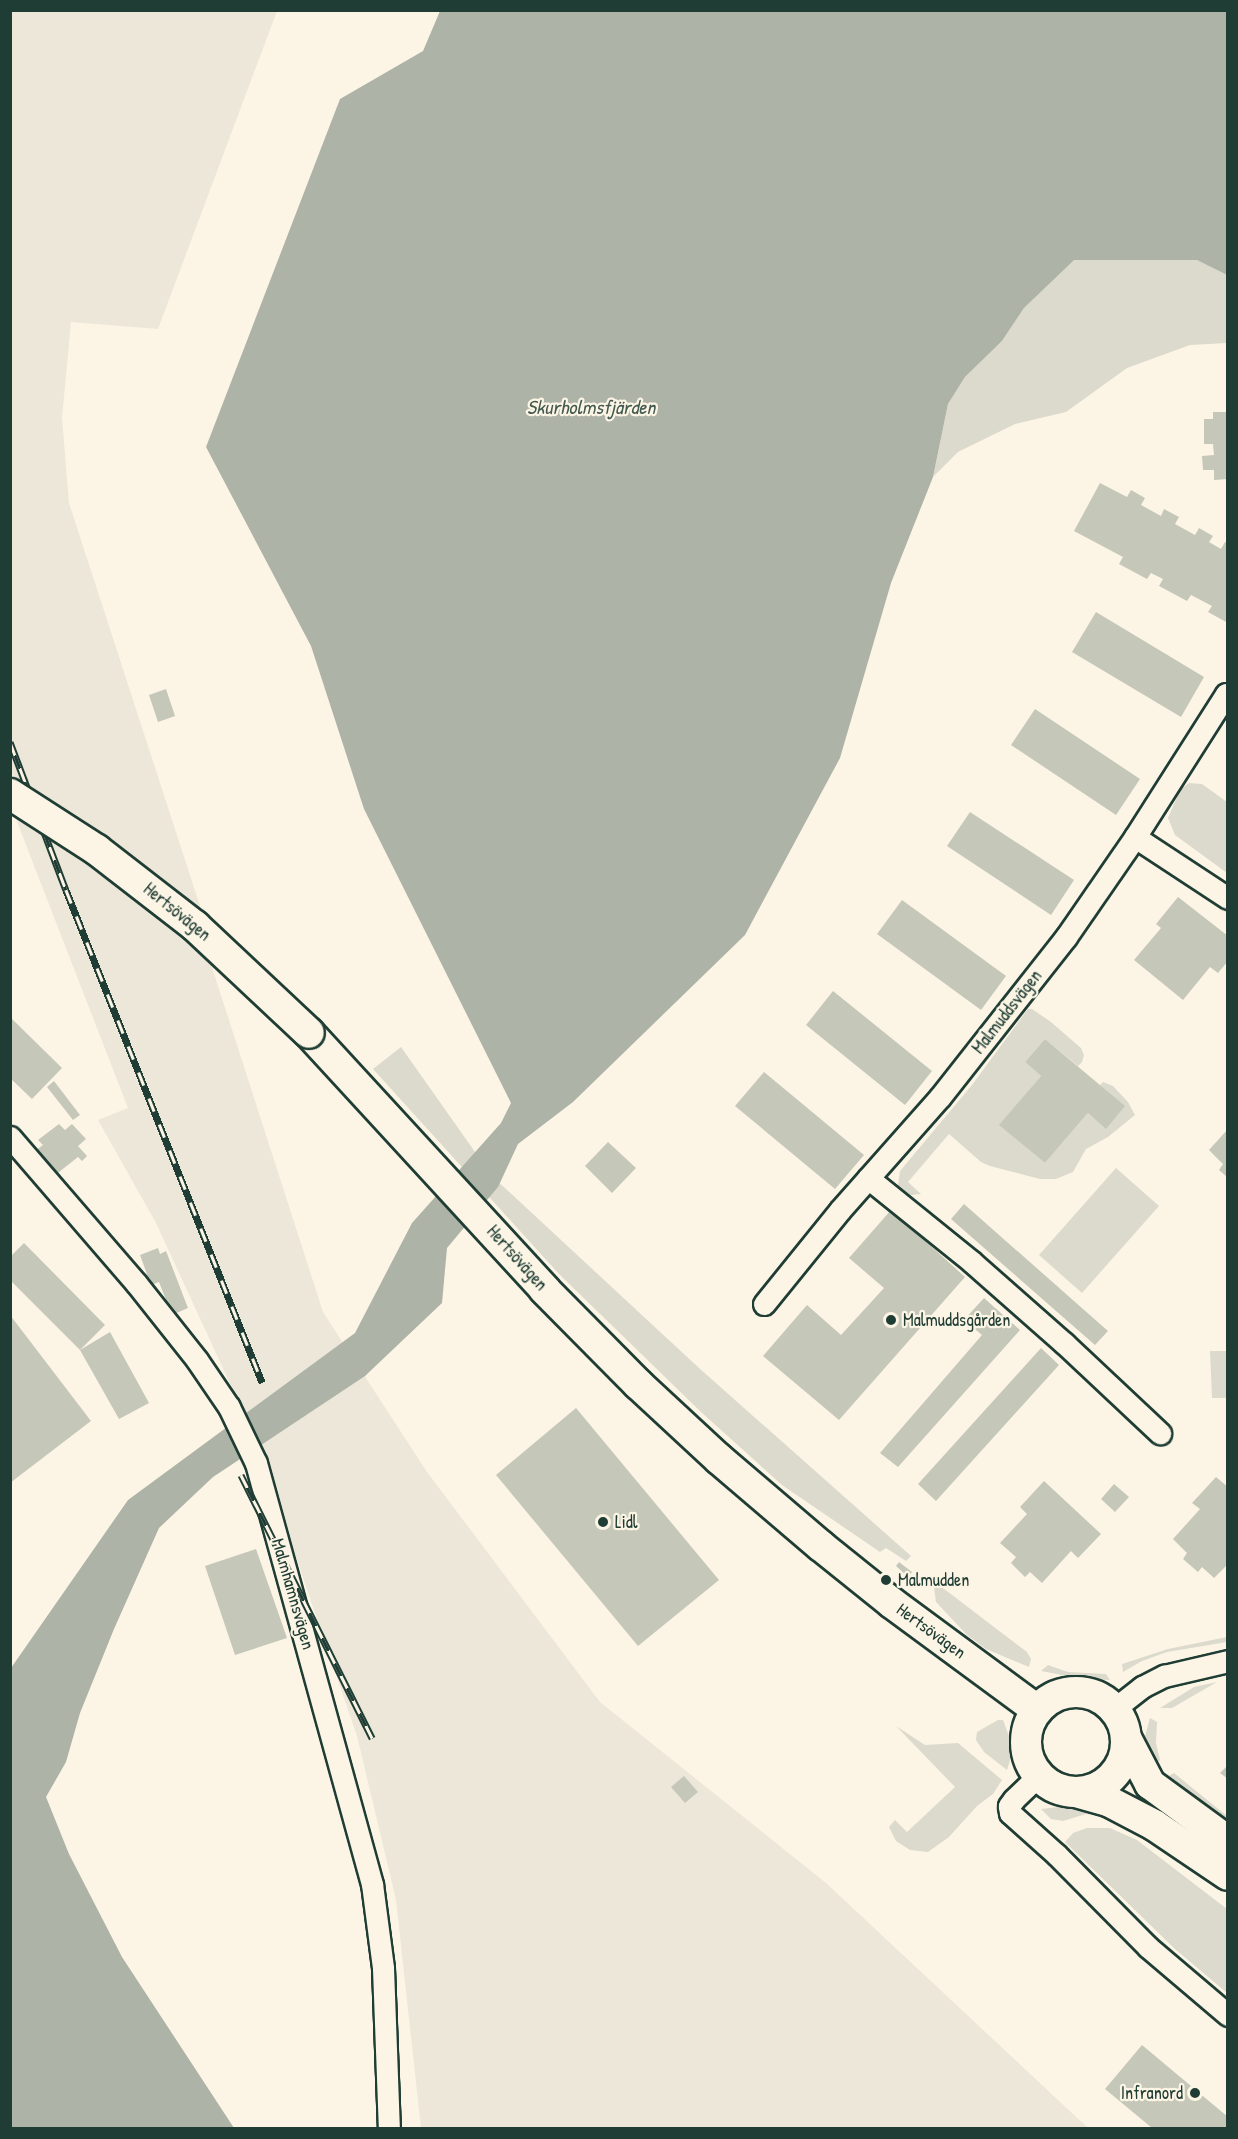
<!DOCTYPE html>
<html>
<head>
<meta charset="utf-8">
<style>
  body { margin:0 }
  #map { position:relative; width:1238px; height:2139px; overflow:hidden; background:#fcf5e5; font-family:"Patrick Hand",sans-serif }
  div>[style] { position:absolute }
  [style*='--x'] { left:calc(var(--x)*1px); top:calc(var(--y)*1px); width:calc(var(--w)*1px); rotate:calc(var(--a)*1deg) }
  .built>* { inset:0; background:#ece7d8 }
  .green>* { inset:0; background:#dcdacc }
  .water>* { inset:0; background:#aeb3a7 }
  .building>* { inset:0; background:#c5c7b9 }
  .roads { filter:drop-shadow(2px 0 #1f3d34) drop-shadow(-2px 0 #1f3d34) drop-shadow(0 2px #1f3d34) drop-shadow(0 -2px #1f3d34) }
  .minor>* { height:21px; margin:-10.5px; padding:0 10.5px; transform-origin:10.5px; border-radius:10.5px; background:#fcf5e5 }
  .secondary>* { height:30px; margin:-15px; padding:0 15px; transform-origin:15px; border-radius:15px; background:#fcf5e5 }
  .secondary>.ring { margin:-15px; padding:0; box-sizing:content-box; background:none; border:30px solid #fcf5e5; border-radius:50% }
  .rail>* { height:7px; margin-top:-3.5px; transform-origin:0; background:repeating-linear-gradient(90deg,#fcf5e5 0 14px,#1f3d34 0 28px); box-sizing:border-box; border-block:2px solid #1f3d34 }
  .bridges { filter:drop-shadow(2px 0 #1f3d34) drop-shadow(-2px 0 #1f3d34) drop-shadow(0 2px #1f3d34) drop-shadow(0 -2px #1f3d34) }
  .secondary-bridge>* { height:30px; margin:-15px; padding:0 15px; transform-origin:15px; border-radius:15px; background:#fcf5e5 }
  .dots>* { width:16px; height:16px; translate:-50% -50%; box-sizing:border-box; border:3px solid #fcf5e5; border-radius:50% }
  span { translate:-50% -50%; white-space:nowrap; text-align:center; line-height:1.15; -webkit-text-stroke:4.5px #fcf5e5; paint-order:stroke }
  .street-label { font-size:18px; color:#1f3d34 }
  .poi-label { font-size:18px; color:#1f3d34 }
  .left { translate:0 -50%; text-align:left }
  .right { translate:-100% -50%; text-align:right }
  .water-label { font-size:20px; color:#435a51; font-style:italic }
  .frame { position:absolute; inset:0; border:12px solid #1f3d34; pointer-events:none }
</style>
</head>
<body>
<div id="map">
  <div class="built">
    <i style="clip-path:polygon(10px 11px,277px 11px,158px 329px,71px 322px,62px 418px,69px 503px,201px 909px,87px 822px,11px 774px)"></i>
    <i style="clip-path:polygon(14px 814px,93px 866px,146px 905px,209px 958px,323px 1312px,427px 1472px,600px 1702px,826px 1883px,1088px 2128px,421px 2128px,396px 1900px,357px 1736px,256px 1440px,156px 1223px,98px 1120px,128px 1108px)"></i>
  </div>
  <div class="green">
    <i style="clip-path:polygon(1073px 260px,1198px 260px,1227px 275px,1227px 343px,1190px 345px,1127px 368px,1066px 412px,1015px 424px,958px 452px,933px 477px,948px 404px,965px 377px,1002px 341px,1024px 308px)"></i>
    <i style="clip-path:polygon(1189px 783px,1202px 784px,1227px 802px,1227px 873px,1175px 835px,1168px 818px,1180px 790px)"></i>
    <i style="clip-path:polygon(1028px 1009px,1032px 1009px,1051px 1022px,1081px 1048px,1084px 1055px,1082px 1062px,1078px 1066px,1045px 1039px,1025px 1062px,1041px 1076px,1000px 1125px,1045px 1163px,1088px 1113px,1106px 1128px,1124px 1107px,1100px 1085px,1103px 1082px,1113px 1086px,1128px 1102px,1135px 1115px,1108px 1137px,1086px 1149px,1073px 1172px,1056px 1179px,1040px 1179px,990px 1166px,981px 1162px,949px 1134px,908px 1182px,921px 1194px,911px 1195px,903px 1192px,898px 1186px,900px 1171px,972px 1085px)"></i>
    <i style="clip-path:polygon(401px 1047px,492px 1176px,699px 1368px,911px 1556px,906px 1561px,886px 1548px,880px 1552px,782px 1485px,701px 1412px,559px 1274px,373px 1069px)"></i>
    <i style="clip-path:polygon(1116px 1168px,1159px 1206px,1082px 1293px,1039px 1255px)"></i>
    <i style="clip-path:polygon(1210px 1351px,1227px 1351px,1227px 1398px,1212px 1398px)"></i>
    <i style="clip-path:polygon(939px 1585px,1027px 1652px,1031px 1659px,1029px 1667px,986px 1649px,967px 1635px,936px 1602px,934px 1588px)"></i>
    <i style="clip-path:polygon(1227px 1637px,1227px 1642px,1167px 1652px,1142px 1661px,1123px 1672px,1122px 1664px,1168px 1649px)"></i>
    <i style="clip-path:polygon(1048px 1665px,1068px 1672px,1106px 1674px,1110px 1680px,1083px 1679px,1041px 1671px)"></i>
    <i style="clip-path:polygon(1217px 1682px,1172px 1708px,1160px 1708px,1194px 1687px)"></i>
    <i style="clip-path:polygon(1150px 1718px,1157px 1722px,1156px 1743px,1160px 1760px,1154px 1766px,1145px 1736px)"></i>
    <i style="clip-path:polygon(998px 1720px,1003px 1720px,1010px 1739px,1011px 1757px,1007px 1770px,984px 1752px,976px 1740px,977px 1732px)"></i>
    <i style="clip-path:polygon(896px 1726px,925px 1745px,958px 1743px,1002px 1780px,993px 1794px,977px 1806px,949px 1837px,928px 1852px,910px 1850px,896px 1841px,889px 1827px,895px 1820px,907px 1832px,955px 1787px)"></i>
    <i style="clip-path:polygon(1174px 1773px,1227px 1816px,1227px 1827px,1163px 1779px)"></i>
    <i style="clip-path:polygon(1076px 1805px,1104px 1815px,1086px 1814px,1063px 1821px,1051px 1819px,1041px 1809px)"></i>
    <i style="clip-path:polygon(1087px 1828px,1110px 1828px,1137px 1840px,1227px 1909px,1227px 1993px,1175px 1949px,1065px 1842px,1073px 1833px)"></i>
  </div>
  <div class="water">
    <i style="clip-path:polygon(440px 11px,1227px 11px,1227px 275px,1197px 260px,1074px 260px,1024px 308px,1002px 341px,965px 377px,948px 404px,933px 477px,891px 583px,840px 758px,745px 935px,573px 1102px,518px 1144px,498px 1187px,447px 1248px,442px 1303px,365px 1376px,213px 1477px,159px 1528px,114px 1629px,80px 1713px,66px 1762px,46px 1797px,69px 1854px,122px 1957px,234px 2128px,11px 2128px,11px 1668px,128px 1500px,355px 1333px,412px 1223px,501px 1123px,511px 1103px,364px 809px,311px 646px,206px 447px,340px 99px,423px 51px)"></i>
  </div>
  <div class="building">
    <i style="clip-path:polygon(1213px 412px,1228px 412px,1228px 479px,1214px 480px,1214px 470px,1203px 470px,1202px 456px,1214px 455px,1213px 444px,1204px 444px,1204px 419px,1213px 419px)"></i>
    <i style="clip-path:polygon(1100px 483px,1127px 497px,1131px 490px,1145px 498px,1141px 505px,1161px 516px,1164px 509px,1179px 517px,1175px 524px,1195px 535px,1199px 528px,1213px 536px,1209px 542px,1221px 549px,1225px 542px,1228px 543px,1228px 623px,1208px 612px,1212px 606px,1191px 595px,1187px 601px,1159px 586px,1163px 579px,1151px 573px,1147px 579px,1119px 564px,1123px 557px,1074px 531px)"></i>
    <i style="clip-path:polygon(1096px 612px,1204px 677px,1181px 717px,1072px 652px)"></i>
    <i style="clip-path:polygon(166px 689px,175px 716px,158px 722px,149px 695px)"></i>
    <i style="clip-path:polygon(1035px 709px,1140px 779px,1116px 815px,1011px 745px)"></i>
    <i style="clip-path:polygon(970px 812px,1074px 880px,1051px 915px,947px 846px)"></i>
    <i style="clip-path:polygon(1178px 897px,1228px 936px,1228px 961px,1218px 973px,1210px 967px,1183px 1000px,1134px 960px,1161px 928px,1156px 924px)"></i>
    <i style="clip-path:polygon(902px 900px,1006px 976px,981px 1010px,877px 934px)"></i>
    <i style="clip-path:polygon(833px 991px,932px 1071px,905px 1105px,806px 1025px)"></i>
    <i style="clip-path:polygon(10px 1017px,62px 1068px,32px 1099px,10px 1078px)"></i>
    <i style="clip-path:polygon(1045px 1039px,1125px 1106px,1106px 1129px,1088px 1113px,1045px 1163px,999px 1125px,1041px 1076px,1025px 1062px)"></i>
    <i style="clip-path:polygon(764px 1072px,864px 1155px,835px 1189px,735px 1106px)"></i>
    <i style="clip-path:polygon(54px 1081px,80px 1115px,73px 1120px,47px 1087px)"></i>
    <i style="clip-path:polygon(59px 1124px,65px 1130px,72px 1124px,86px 1139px,78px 1146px,87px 1156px,82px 1161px,78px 1157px,54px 1176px,35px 1151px,43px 1145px,38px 1140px)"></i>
    <i style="clip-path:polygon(1228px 1129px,1228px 1178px,1219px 1170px,1223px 1164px,1209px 1150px)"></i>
    <i style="clip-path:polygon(608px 1142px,636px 1168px,612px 1193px,585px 1166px)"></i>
    <i style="clip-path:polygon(964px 1204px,1108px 1331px,1095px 1345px,951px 1219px)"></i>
    <i style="clip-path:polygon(891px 1210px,965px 1277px,839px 1420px,763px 1356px,807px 1305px,841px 1335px,884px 1288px,849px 1258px)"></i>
    <i style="clip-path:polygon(24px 1243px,105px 1325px,80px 1350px,10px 1280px,10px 1257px)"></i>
    <i style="clip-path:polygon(158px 1248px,160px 1254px,166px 1251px,188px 1308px,172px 1315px,159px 1282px,151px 1285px,140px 1255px)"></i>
    <i style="clip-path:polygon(984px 1298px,1020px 1330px,898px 1467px,880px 1453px,982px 1335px,964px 1320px)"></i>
    <i style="clip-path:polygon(10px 1315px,91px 1421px,10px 1483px)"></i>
    <i style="clip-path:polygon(110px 1332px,149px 1403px,119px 1419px,80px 1350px)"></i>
    <i style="clip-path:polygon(1041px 1348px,1059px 1365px,936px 1501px,918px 1484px)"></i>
    <i style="clip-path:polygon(576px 1408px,719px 1580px,638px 1646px,496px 1475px)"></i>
    <i style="clip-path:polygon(1216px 1477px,1228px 1487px,1228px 1564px,1214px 1578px,1202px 1567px,1198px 1572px,1183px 1559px,1187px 1553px,1173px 1539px,1200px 1509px,1192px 1503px)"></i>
    <i style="clip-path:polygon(1044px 1481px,1101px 1534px,1078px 1558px,1071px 1551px,1042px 1583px,1030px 1572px,1025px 1577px,1011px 1563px,1016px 1557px,1000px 1543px,1027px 1514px,1020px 1507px)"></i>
    <i style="clip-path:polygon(1114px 1484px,1129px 1497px,1115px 1512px,1101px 1499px)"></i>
    <i style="clip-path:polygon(256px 1549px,287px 1638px,235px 1655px,205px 1566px)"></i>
    <i style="clip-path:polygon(899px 1562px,912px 1572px,908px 1577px,896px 1566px)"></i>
    <i style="clip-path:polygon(1228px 1765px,1228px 1779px,1220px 1773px)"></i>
    <i style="clip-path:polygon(684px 1776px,698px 1792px,685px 1803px,671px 1787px)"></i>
    <i style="clip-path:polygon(1142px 2045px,1228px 2117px,1228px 2128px,1152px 2128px,1105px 2089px)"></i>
  </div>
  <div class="roads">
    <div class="minor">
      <i style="--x:1135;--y:837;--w:111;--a:33.3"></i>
      <i style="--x:10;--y:1137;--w:193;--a:49.2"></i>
      <i style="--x:136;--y:1283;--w:98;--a:51.6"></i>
      <i style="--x:197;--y:1360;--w:57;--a:55.8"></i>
      <i style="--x:229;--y:1407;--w:62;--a:64.3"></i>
      <i style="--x:256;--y:1463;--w:437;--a:74.6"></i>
      <i style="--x:372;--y:1884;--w:85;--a:82.5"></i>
      <i style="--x:383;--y:1968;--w:160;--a:87.9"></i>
      <i style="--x:868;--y:1178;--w:134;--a:38.9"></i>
      <i style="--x:972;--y:1262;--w:123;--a:41.4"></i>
      <i style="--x:1064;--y:1343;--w:132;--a:43.2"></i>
      <i style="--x:764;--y:1304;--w:121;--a:-51"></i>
      <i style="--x:840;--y:1210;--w:151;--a:-48.5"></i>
      <i style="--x:940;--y:1097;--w:204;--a:-51.8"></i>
      <i style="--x:1066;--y:937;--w:121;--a:-55.4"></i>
      <i style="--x:1135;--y:837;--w:169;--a:-57.5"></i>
      <i style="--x:1226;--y:694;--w:2;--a:27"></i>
      <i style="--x:1114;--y:1709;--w:36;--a:-38"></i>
      <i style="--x:1142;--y:1687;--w:25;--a:-27"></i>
      <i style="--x:1164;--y:1676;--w:66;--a:-13.2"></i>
      <i style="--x:1039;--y:1775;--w:35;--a:136"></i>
      <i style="--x:1014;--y:1799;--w:9;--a:126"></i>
      <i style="--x:1009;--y:1806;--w:7;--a:82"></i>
      <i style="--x:1010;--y:1813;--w:63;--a:41.8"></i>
      <i style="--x:1057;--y:1855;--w:129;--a:45.3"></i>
      <i style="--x:1148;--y:1947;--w:105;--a:40.4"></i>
    </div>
    <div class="secondary">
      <i style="--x:309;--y:1033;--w:348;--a:47.4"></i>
      <i style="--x:544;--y:1289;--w:134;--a:45.3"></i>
      <i style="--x:638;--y:1384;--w:110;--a:42.8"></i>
      <i style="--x:719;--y:1459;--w:134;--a:40.5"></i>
      <i style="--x:821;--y:1546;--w:91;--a:38.8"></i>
      <i style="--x:892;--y:1603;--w:180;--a:36.4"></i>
      <i class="ring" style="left:1026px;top:1692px;width:70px;height:70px"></i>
      <i style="--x:1126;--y:1738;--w:52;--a:62.4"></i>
      <i style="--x:1150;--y:1784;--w:97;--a:36.2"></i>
      <i style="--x:1076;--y:1792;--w:35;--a:16"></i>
      <i style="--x:1110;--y:1802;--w:50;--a:27.6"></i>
      <i style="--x:1154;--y:1825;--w:89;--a:34"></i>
    </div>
  </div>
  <div class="rail">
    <i style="--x:10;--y:742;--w:158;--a:69.3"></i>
    <i style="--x:66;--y:890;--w:530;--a:68.28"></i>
    <i style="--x:241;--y:1475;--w:294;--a:63.5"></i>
  </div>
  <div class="bridges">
    <div class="secondary-bridge">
      <i style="--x:10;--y:794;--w:103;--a:32.8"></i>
      <i style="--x:97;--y:850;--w:124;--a:37.8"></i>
      <i style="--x:195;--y:926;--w:156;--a:43.2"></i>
    </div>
  </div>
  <div class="dots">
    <i style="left:891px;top:1320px;background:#1f3d34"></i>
    <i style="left:603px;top:1522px;background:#1f3d34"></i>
    <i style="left:886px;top:1580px;background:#1f3d34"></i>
    <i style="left:1195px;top:2093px;background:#1f3d34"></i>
  </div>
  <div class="street-label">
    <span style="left:177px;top:912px;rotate:39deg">Hertsövägen</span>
    <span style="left:1007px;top:1012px;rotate:-52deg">Malmuddsvägen</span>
    <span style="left:517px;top:1258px;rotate:48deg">Hertsövägen</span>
    <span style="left:293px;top:1594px;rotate:74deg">Malmhamnsvägen</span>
    <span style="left:931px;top:1631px;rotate:36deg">Hertsövägen</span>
  </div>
  <div class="poi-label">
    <span class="left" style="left:903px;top:1320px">Malmuddsgården</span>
    <span class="left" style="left:615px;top:1522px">Lidl</span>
    <span class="left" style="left:898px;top:1580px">Malmudden</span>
    <span class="right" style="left:1183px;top:2093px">Infranord</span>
  </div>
  <div class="water-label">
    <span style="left:591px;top:406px">Skurholmsfjärden</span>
  </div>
  <div class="frame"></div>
</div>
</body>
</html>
